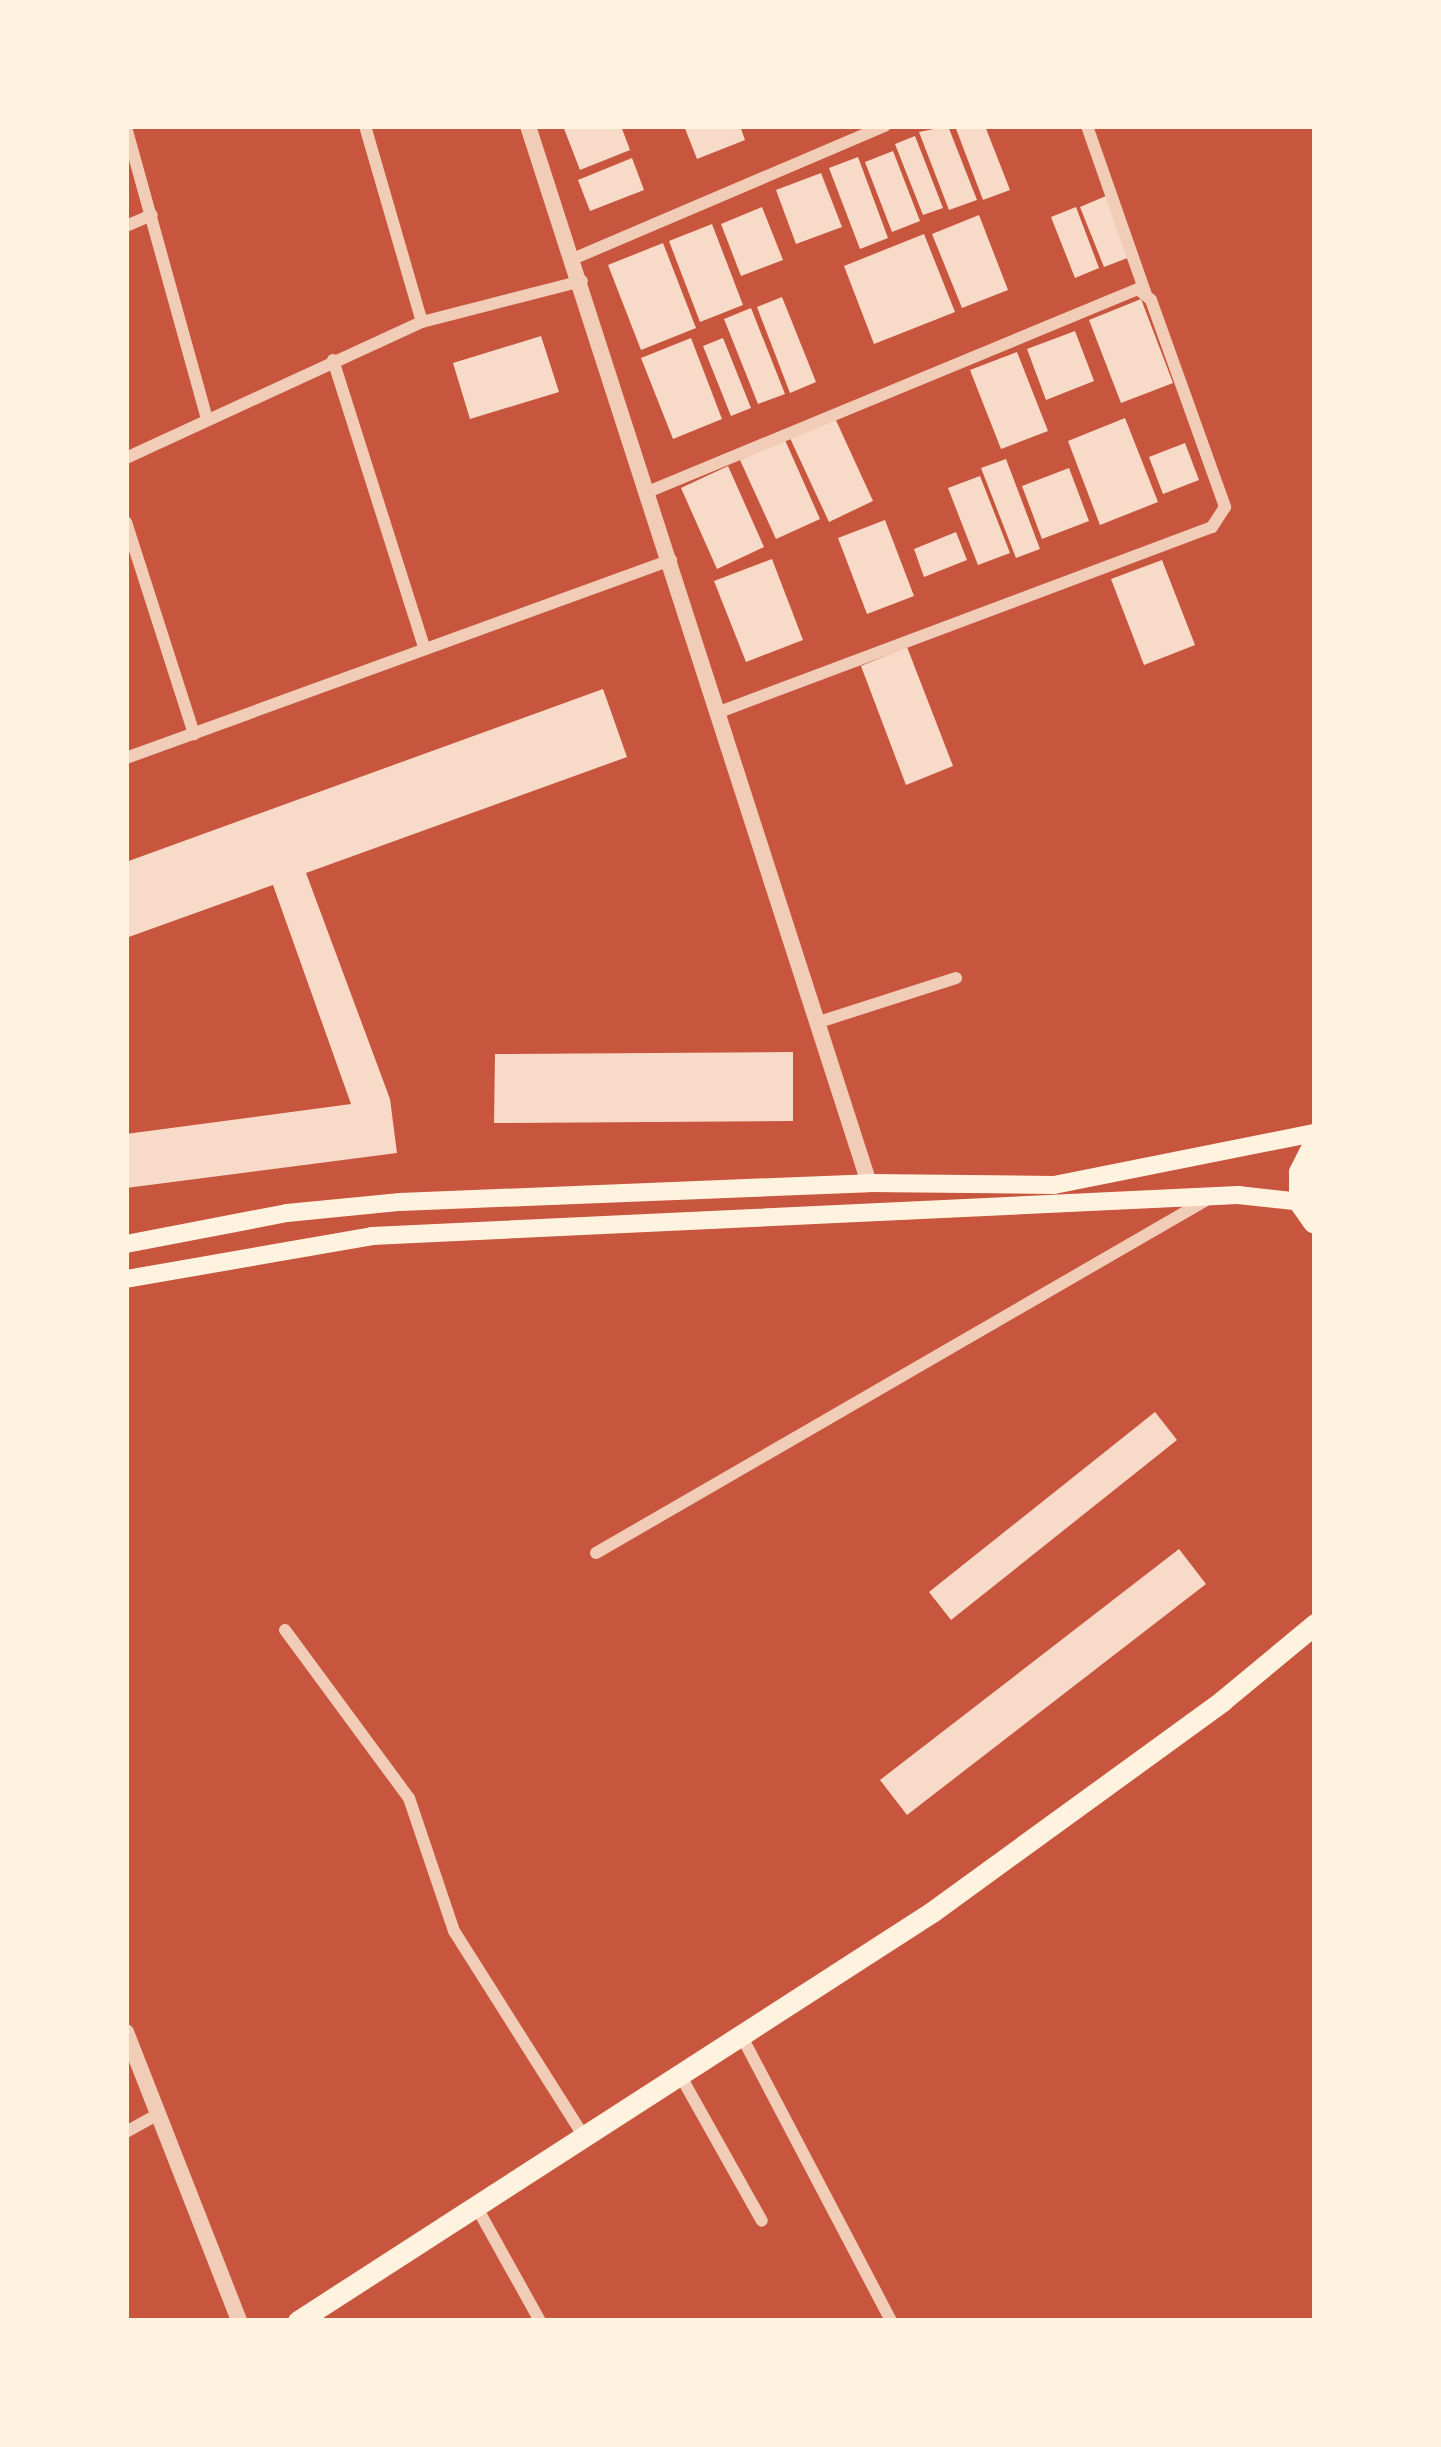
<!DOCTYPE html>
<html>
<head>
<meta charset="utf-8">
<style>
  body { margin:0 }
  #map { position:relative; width:1441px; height:2447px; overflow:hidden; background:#c8553d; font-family:Barlow,sans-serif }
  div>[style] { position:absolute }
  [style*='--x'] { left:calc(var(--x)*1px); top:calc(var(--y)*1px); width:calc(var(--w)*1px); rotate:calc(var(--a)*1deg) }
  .building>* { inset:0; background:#f7dbc8 }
  .minor>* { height:12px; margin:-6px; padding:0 6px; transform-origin:6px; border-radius:6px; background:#f1ccb7 }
  .tertiary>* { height:16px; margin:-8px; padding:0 8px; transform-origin:8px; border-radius:8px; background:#f1ccb7 }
  .secondary>* { height:18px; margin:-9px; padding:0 9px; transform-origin:9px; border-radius:9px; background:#fff3e0 }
  .primary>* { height:21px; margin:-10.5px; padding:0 10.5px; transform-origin:10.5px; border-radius:10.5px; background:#fff3e0 }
  .trunk>* { height:24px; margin:-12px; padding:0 12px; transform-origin:12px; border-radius:12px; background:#fff3e0 }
  span { translate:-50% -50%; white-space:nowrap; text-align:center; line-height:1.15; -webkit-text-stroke:9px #fff3e0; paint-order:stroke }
  .frame { position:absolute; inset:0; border:129px solid #fff3e0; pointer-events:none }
</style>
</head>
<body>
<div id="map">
  <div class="building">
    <i style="clip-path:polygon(563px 126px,621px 126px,630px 150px,580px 170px)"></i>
    <i style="clip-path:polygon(684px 126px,740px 126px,745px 140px,697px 159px)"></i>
    <i style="clip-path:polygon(948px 126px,977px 200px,949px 210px,919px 132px)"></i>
    <i style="clip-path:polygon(955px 126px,985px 126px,1010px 190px,983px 200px)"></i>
    <i style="clip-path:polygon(915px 136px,943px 208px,923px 215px,895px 144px)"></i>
    <i style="clip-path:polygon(893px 151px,920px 221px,892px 232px,865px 162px)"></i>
    <i style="clip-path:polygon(858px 157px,888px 238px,860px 249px,829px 168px)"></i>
    <i style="clip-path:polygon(632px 158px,644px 190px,590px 211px,578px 180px)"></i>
    <i style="clip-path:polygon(821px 173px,842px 227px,796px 244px,776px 190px)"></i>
    <i style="clip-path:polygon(1106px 196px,1130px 257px,1104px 267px,1080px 207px)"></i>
    <i style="clip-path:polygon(762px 207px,783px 260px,741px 276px,721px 224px)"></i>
    <i style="clip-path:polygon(1076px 207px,1099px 268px,1075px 278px,1051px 217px)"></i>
    <i style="clip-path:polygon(979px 215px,1008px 290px,962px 308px,932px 234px)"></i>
    <i style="clip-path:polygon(712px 224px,743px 305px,700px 322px,669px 241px)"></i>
    <i style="clip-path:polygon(924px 234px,955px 312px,874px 344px,844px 266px)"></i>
    <i style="clip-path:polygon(663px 243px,696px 328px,641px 350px,608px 265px)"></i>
    <i style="clip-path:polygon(782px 297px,816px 382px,790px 393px,757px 307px)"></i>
    <i style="clip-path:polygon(1141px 299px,1173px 383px,1121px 403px,1089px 320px)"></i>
    <i style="clip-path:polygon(751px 308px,785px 394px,758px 404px,724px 319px)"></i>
    <i style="clip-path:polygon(1075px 331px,1094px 381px,1046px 400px,1027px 349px)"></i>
    <i style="clip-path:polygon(541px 336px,559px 392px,470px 419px,453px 363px)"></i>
    <i style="clip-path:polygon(691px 338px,722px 419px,673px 439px,641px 358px)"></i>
    <i style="clip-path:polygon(723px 338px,751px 408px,731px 416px,703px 346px)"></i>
    <i style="clip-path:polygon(1017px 352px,1048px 431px,1001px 449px,970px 370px)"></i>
    <i style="clip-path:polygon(834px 416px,873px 501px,829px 522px,789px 436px)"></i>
    <i style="clip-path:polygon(1125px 418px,1158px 502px,1100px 525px,1068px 441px)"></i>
    <i style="clip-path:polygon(785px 440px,820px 519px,776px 539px,740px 460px)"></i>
    <i style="clip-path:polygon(1185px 443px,1199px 480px,1163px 494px,1149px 457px)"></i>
    <i style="clip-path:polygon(1006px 459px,1040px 549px,1016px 558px,981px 468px)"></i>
    <i style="clip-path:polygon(728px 466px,764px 547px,717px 569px,681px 488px)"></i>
    <i style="clip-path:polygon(1069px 468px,1089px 521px,1042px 539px,1022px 486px)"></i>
    <i style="clip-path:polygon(980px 476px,1010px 553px,978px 565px,948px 488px)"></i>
    <i style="clip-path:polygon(885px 520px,914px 596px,867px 614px,838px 538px)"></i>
    <i style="clip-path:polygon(956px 532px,967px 560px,924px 577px,914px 549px)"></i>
    <i style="clip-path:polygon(772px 559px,803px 640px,746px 662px,714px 581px)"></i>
    <i style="clip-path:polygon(1162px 560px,1195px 645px,1144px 665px,1111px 579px)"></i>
    <i style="clip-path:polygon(907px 647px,953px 766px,906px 785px,861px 666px)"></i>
    <i style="clip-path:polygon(603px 689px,627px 757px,306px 873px,390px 1099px,397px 1153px,126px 1188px,126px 1134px,351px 1104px,273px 885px,126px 938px,126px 862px)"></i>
    <i style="clip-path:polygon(793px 1052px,793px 1121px,494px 1123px,495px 1054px)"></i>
    <i style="clip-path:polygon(1155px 1412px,1177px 1440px,951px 1620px,929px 1592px)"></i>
    <i style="clip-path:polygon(1179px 1549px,1206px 1584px,907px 1815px,880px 1780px)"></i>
  </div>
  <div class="minor">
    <i style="--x:365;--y:126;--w:204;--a:73.8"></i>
    <i style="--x:1087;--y:126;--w:176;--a:70.7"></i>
    <i style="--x:126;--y:127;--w:300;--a:74.5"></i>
    <i style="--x:126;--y:226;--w:28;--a:-23"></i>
    <i style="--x:575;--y:258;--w:337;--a:-23.1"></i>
    <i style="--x:333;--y:360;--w:301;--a:72.4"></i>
    <i style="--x:126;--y:458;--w:326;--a:-24.7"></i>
    <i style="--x:422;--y:322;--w:165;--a:-14.4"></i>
    <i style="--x:650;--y:491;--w:528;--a:-22.49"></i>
    <i style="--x:1138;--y:289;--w:17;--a:40"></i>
    <i style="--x:1151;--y:300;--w:220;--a:70.3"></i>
    <i style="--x:1225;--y:507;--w:24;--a:123"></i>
    <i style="--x:1212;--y:527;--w:523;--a:159.42"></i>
    <i style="--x:126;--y:522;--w:223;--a:72.2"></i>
    <i style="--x:126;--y:758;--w:580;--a:-19.97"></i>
    <i style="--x:819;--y:1022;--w:144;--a:-17.8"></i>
    <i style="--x:596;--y:1553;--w:707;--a:-30.05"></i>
    <i style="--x:285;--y:1630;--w:209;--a:53.6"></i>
    <i style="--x:409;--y:1798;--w:140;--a:71.3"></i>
    <i style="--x:454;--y:1931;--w:244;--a:57.7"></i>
    <i style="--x:741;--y:2035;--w:323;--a:62.3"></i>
    <i style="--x:680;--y:2075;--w:167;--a:60.7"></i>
    <i style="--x:126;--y:2132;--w:37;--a:-29"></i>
    <i style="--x:476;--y:2206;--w:132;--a:60.9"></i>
  </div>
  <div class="tertiary">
    <i style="--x:528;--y:126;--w:1111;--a:72.12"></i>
    <i style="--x:126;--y:2032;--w:310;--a:68.6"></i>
  </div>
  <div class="secondary">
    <i style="--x:126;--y:1244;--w:164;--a:-10.9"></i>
    <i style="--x:287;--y:1213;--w:114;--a:-5.6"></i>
    <i style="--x:400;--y:1202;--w:469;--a:-2.3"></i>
    <i style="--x:869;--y:1183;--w:185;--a:0.6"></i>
    <i style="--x:1054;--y:1185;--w:266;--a:-11.3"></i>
    <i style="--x:126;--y:1279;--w:250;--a:-9.9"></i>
    <i style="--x:372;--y:1236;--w:867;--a:-2.71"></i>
    <i style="--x:1238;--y:1195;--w:63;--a:6.3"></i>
  </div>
  <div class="primary">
    <i style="--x:298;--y:2321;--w:754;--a:-32.83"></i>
    <i style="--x:932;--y:1912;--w:359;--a:-36"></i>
    <i style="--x:1222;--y:1701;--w:121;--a:-39.6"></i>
  </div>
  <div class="trunk">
    <i style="--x:1315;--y:1145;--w:31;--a:117"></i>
    <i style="--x:1301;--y:1173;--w:29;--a:90"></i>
    <i style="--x:1301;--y:1202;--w:24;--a:55"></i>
  </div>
  <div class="frame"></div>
</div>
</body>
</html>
